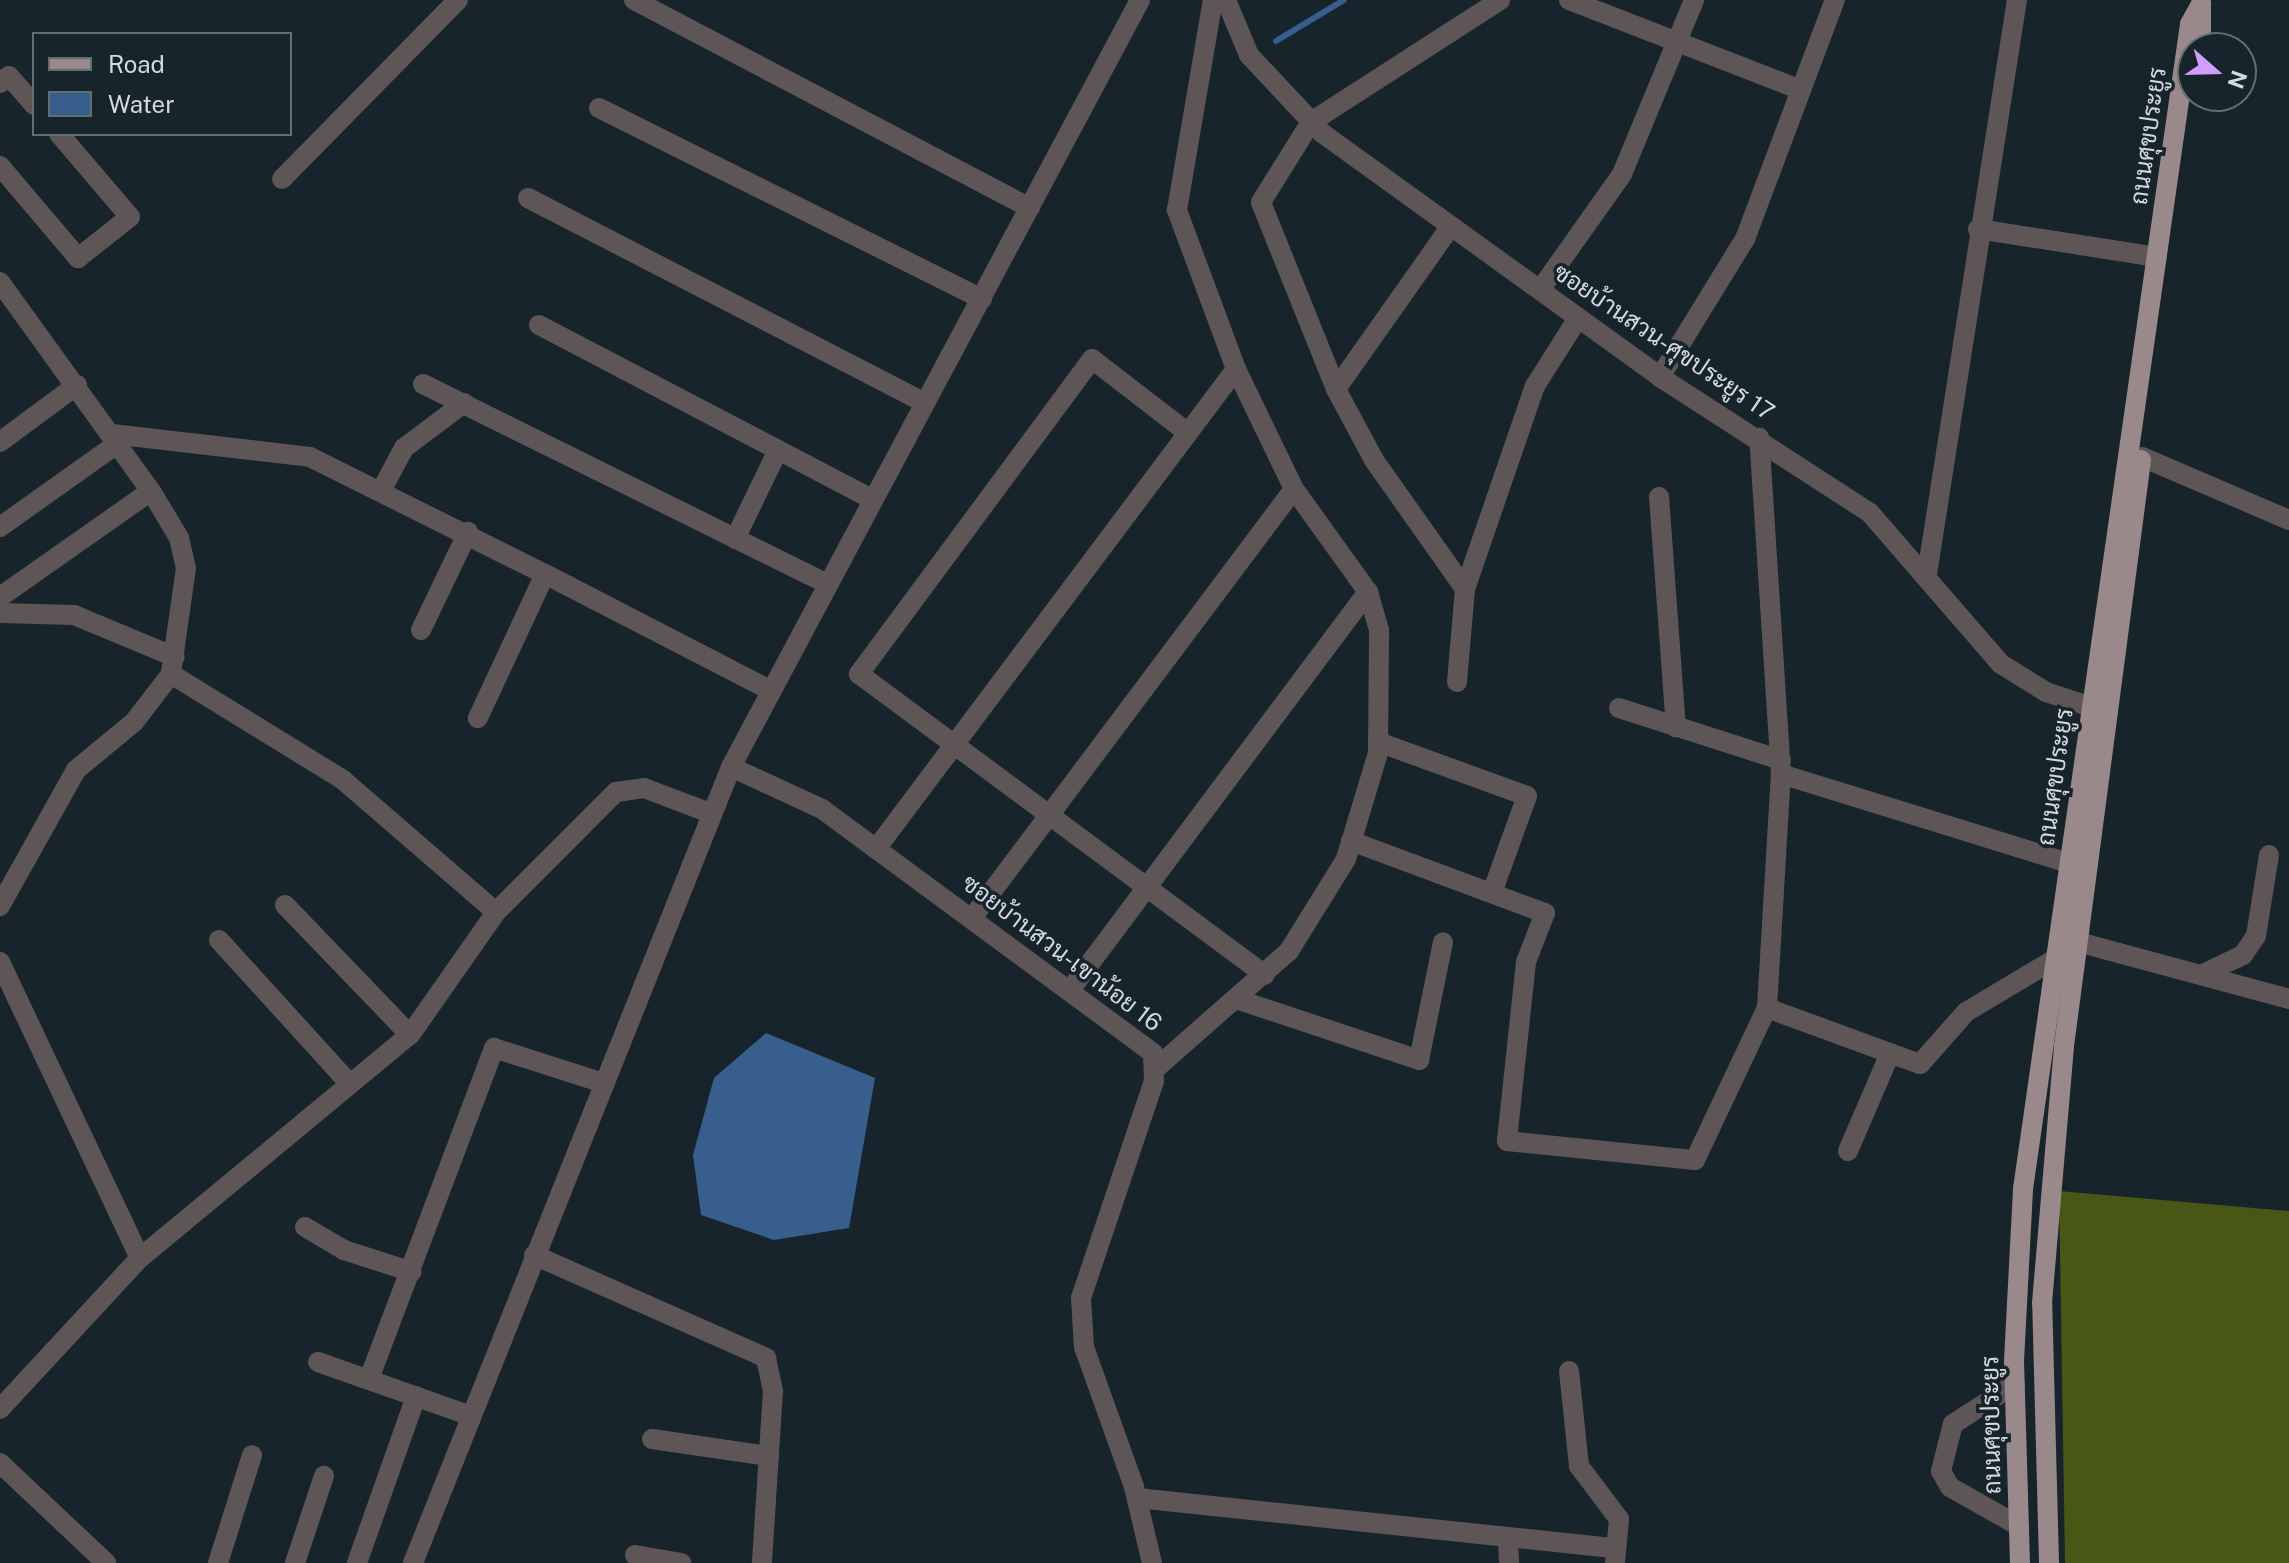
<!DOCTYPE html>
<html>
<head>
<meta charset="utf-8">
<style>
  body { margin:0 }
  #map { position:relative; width:2289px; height:1563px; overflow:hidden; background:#18242c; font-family:"Public Sans",Sarabun,sans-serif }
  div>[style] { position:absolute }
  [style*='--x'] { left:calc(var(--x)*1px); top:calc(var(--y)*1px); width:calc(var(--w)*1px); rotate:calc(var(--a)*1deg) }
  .forest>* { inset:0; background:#485616 }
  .water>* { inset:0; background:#375e8d }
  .stream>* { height:6px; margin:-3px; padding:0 3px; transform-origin:3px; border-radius:3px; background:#375e8d }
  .minor>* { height:20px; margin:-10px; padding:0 10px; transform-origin:10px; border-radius:10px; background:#5e5656 }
  .major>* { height:20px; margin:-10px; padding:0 10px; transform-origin:10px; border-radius:10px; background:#99898b }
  span { translate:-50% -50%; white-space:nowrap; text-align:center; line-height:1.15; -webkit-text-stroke:7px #18242c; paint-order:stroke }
  .street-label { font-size:24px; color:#d2dae0 }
  .legend { position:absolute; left:32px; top:32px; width:260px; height:104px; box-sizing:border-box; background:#18242c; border:2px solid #626d74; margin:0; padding:10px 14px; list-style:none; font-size:24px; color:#d2dae0 }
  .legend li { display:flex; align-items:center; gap:16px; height:40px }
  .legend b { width:40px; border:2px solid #626d74 }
  .north { position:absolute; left:2177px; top:32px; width:80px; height:80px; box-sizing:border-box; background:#18242c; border:2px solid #626d74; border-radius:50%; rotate:110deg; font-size:22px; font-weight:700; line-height:32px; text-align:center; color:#d2dae0 }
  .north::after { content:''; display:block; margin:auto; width:28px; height:36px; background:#cf9eff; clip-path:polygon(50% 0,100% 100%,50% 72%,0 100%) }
</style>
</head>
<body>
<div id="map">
  <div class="forest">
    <i style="clip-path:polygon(2059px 1191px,2289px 1211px,2289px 1563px,2065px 1563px)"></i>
  </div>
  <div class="water">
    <i style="clip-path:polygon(766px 1033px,875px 1078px,849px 1228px,774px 1240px,701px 1215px,693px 1155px,714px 1078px)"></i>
  </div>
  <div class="stream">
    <i style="--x:1276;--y:41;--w:79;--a:-31.1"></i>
  </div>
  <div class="minor">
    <i style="--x:634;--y:0;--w:447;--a:27.7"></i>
    <i style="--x:1226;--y:0;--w:60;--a:67.3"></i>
    <i style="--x:1249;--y:55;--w:107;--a:46.9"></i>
    <i style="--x:1322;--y:133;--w:417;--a:35.8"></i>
    <i style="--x:1660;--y:377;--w:250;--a:32.9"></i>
    <i style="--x:1870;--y:513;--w:200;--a:49.1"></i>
    <i style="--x:2001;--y:664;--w:53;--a:31.9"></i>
    <i style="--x:2046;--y:692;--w:48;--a:18.1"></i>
    <i style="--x:1569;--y:0;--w:249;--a:21.2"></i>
    <i style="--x:0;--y:83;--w:11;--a:-38"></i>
    <i style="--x:9;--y:76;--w:38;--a:49"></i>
    <i style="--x:599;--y:108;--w:428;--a:26.5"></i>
    <i style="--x:0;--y:166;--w:121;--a:49.7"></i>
    <i style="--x:78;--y:258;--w:66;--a:-38.3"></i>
    <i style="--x:130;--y:217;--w:109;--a:-130.5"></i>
    <i style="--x:282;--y:179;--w:251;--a:-45.5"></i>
    <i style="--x:528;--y:198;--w:445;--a:27.3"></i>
    <i style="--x:1978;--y:229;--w:181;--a:8.9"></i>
    <i style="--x:0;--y:282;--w:258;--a:54.2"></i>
    <i style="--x:151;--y:491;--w:55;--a:59.2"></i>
    <i style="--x:179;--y:538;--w:31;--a:77"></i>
    <i style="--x:186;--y:568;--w:107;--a:98.1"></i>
    <i style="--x:171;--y:674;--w:61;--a:127.6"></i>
    <i style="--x:134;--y:722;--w:75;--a:140.4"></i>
    <i style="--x:76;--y:770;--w:156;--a:119.2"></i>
    <i style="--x:1540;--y:290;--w:142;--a:-54.7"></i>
    <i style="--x:1622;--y:174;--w:188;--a:-67.5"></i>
    <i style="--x:539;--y:325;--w:373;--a:27.6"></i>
    <i style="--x:1660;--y:377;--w:162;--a:-58.4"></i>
    <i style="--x:1745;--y:239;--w:255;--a:-69.4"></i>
    <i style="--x:423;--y:384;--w:446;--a:26.3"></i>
    <i style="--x:1336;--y:389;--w:199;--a:-54.8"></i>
    <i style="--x:1188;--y:433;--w:121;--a:-142.4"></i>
    <i style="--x:1092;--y:359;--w:392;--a:126.5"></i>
    <i style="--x:859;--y:674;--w:505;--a:36.55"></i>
    <i style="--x:112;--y:434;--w:199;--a:6.6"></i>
    <i style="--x:310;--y:457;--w:263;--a:26.5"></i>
    <i style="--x:545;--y:574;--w:159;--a:115"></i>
    <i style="--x:0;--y:442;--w:96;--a:-36.5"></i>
    <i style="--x:2142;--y:457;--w:160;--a:23.2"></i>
    <i style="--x:381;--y:491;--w:49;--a:-61.9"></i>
    <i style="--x:404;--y:448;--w:75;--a:-36.9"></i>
    <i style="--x:1659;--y:497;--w:231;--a:85.8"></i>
    <i style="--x:0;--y:527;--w:145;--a:-35.4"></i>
    <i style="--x:735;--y:539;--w:99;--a:-64.2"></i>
    <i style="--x:545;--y:574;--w:253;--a:27.3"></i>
    <i style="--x:1927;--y:574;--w:581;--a:-81.09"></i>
    <i style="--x:1465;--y:589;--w:158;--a:-125.2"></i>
    <i style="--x:1374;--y:460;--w:81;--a:-118.2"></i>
    <i style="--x:1336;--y:389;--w:201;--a:-111.9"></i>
    <i style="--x:1261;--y:202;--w:94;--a:-58"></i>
    <i style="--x:1311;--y:122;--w:225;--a:-32.8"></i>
    <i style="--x:0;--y:597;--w:184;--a:-35.1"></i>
    <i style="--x:0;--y:613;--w:74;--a:1.5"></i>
    <i style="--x:74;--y:615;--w:109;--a:22.6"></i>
    <i style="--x:421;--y:630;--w:109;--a:-64.4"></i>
    <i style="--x:171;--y:674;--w:202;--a:31.6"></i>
    <i style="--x:343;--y:780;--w:202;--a:40.8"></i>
    <i style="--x:1457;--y:682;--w:93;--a:-85.1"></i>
    <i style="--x:1465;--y:589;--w:215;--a:-71"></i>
    <i style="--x:1535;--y:386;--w:80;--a:-57.7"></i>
    <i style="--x:1619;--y:708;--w:170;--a:17.8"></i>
    <i style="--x:1378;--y:742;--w:158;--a:19.9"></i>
    <i style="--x:1527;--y:796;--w:100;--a:109.9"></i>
    <i style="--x:731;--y:767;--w:100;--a:24.8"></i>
    <i style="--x:822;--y:809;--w:411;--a:36.4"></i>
    <i style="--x:1153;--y:1053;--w:28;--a:88"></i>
    <i style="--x:1154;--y:1081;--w:229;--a:108.6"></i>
    <i style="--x:1081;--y:1298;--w:49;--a:86.5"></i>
    <i style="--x:1084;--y:1347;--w:149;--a:70.3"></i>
    <i style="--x:1134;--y:1487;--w:78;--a:76.7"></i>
    <i style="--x:1781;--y:774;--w:301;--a:17.2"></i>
    <i style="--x:1351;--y:841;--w:207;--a:20.4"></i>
    <i style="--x:1545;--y:913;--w:53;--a:111.2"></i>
    <i style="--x:1526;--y:962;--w:180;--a:96.1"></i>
    <i style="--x:1507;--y:1141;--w:189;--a:5.8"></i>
    <i style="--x:1695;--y:1160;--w:168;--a:-64.7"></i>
    <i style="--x:1767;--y:1008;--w:234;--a:-86.6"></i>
    <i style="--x:1781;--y:774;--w:337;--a:-93.7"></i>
    <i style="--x:876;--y:849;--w:600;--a:-53.13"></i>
    <i style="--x:285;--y:905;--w:180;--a:46.1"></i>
    <i style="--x:972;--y:918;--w:536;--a:-53.11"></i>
    <i style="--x:219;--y:940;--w:195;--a:47.7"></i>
    <i style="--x:2078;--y:942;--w:219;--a:15.1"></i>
    <i style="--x:0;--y:962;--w:327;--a:64.7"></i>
    <i style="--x:2203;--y:974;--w:44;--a:-25.4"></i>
    <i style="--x:2243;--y:955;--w:23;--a:-56"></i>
    <i style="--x:2256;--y:936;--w:82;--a:-80.9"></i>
    <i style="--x:1070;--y:990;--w:497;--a:-53.2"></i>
    <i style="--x:1239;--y:1000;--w:190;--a:18.4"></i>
    <i style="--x:1419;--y:1060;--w:120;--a:-78.5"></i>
    <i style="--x:1767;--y:1008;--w:163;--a:20.1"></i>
    <i style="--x:1920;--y:1064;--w:69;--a:-48.5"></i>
    <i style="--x:1966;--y:1012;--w:104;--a:-30.8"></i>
    <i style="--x:1154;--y:1070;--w:180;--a:-41.4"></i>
    <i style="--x:1289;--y:951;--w:108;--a:-58.2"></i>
    <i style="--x:1346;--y:859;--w:111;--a:-73.2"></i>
    <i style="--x:1378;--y:753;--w:123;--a:-89.5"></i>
    <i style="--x:1379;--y:630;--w:40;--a:-106"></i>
    <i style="--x:1368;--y:592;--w:127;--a:-125.7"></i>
    <i style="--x:1294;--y:489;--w:133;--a:-115.8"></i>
    <i style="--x:1236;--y:369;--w:170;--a:-110.4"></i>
    <i style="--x:1177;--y:210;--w:213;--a:-80.3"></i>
    <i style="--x:1848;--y:1151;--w:101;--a:-66.7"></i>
    <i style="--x:305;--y:1227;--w:45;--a:30.5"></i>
    <i style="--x:344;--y:1250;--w:71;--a:17.9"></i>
    <i style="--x:534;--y:1255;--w:254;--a:23.9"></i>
    <i style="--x:766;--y:1358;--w:34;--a:78"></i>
    <i style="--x:773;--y:1391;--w:172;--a:93.7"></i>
    <i style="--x:318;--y:1362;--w:162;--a:19.4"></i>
    <i style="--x:1569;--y:1371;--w:96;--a:84"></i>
    <i style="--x:1579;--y:1466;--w:66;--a:53"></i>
    <i style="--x:1619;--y:1519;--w:44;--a:95.2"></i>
    <i style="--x:369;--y:1379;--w:354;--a:-69.3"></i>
    <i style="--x:494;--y:1048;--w:114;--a:17.8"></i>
    <i style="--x:2015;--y:1384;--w:74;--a:147.2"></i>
    <i style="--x:1953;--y:1424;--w:49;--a:104.3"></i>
    <i style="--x:1941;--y:1471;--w:18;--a:61"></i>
    <i style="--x:1950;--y:1487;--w:79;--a:29.5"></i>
    <i style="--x:0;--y:1409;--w:206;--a:-47.2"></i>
    <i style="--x:140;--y:1258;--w:350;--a:-39.6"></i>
    <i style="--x:410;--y:1035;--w:150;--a:-55"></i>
    <i style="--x:496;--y:912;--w:170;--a:-45"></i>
    <i style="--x:616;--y:792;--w:28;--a:-8"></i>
    <i style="--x:644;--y:788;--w:71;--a:20.7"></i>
    <i style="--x:652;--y:1439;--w:118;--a:8.3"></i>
    <i style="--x:0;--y:1463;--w:146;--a:43.3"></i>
    <i style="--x:1137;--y:1498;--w:478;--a:6"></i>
    <i style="--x:1508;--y:1541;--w:22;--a:87"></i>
    <i style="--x:635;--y:1555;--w:47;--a:9.9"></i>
    <i style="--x:218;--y:1563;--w:113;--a:-72.5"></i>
    <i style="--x:295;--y:1563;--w:92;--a:-71.6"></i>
    <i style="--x:357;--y:1563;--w:177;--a:-70.5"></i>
    <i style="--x:413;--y:1563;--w:857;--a:-68.22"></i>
    <i style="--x:731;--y:767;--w:869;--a:-61.93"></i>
  </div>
  <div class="major">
    <i style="--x:2201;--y:48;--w:44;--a:-90"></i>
    <i style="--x:2020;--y:1563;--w:202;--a:-91.7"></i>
    <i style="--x:2014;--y:1361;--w:172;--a:-87"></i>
    <i style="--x:2023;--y:1189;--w:1177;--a:-81.84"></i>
    <i style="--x:2190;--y:24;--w:23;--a:-61"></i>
    <i style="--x:2049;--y:1563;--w:260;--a:-91.5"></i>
    <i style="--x:2042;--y:1303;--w:258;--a:-85.1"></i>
    <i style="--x:2064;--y:1046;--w:591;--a:-82.51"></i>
  </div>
  <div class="street-label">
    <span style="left:2148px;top:136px;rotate:-82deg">ถนนศุขประยูร</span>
    <span style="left:1664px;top:342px;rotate:34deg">ซอยบ้านสวน-ศุขประยูร 17</span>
    <span style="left:2055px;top:777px;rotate:-82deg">ถนนศุขประยูร</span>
    <span style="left:1062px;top:953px;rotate:37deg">ซอยบ้านสวน-เขาน้อย 16</span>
    <span style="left:1991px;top:1425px;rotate:-91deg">ถนนศุขประยูร</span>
  </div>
  <ul class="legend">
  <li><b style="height:10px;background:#99898b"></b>Road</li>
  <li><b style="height:22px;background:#375e8d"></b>Water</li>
  </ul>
  <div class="north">N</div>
</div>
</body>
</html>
